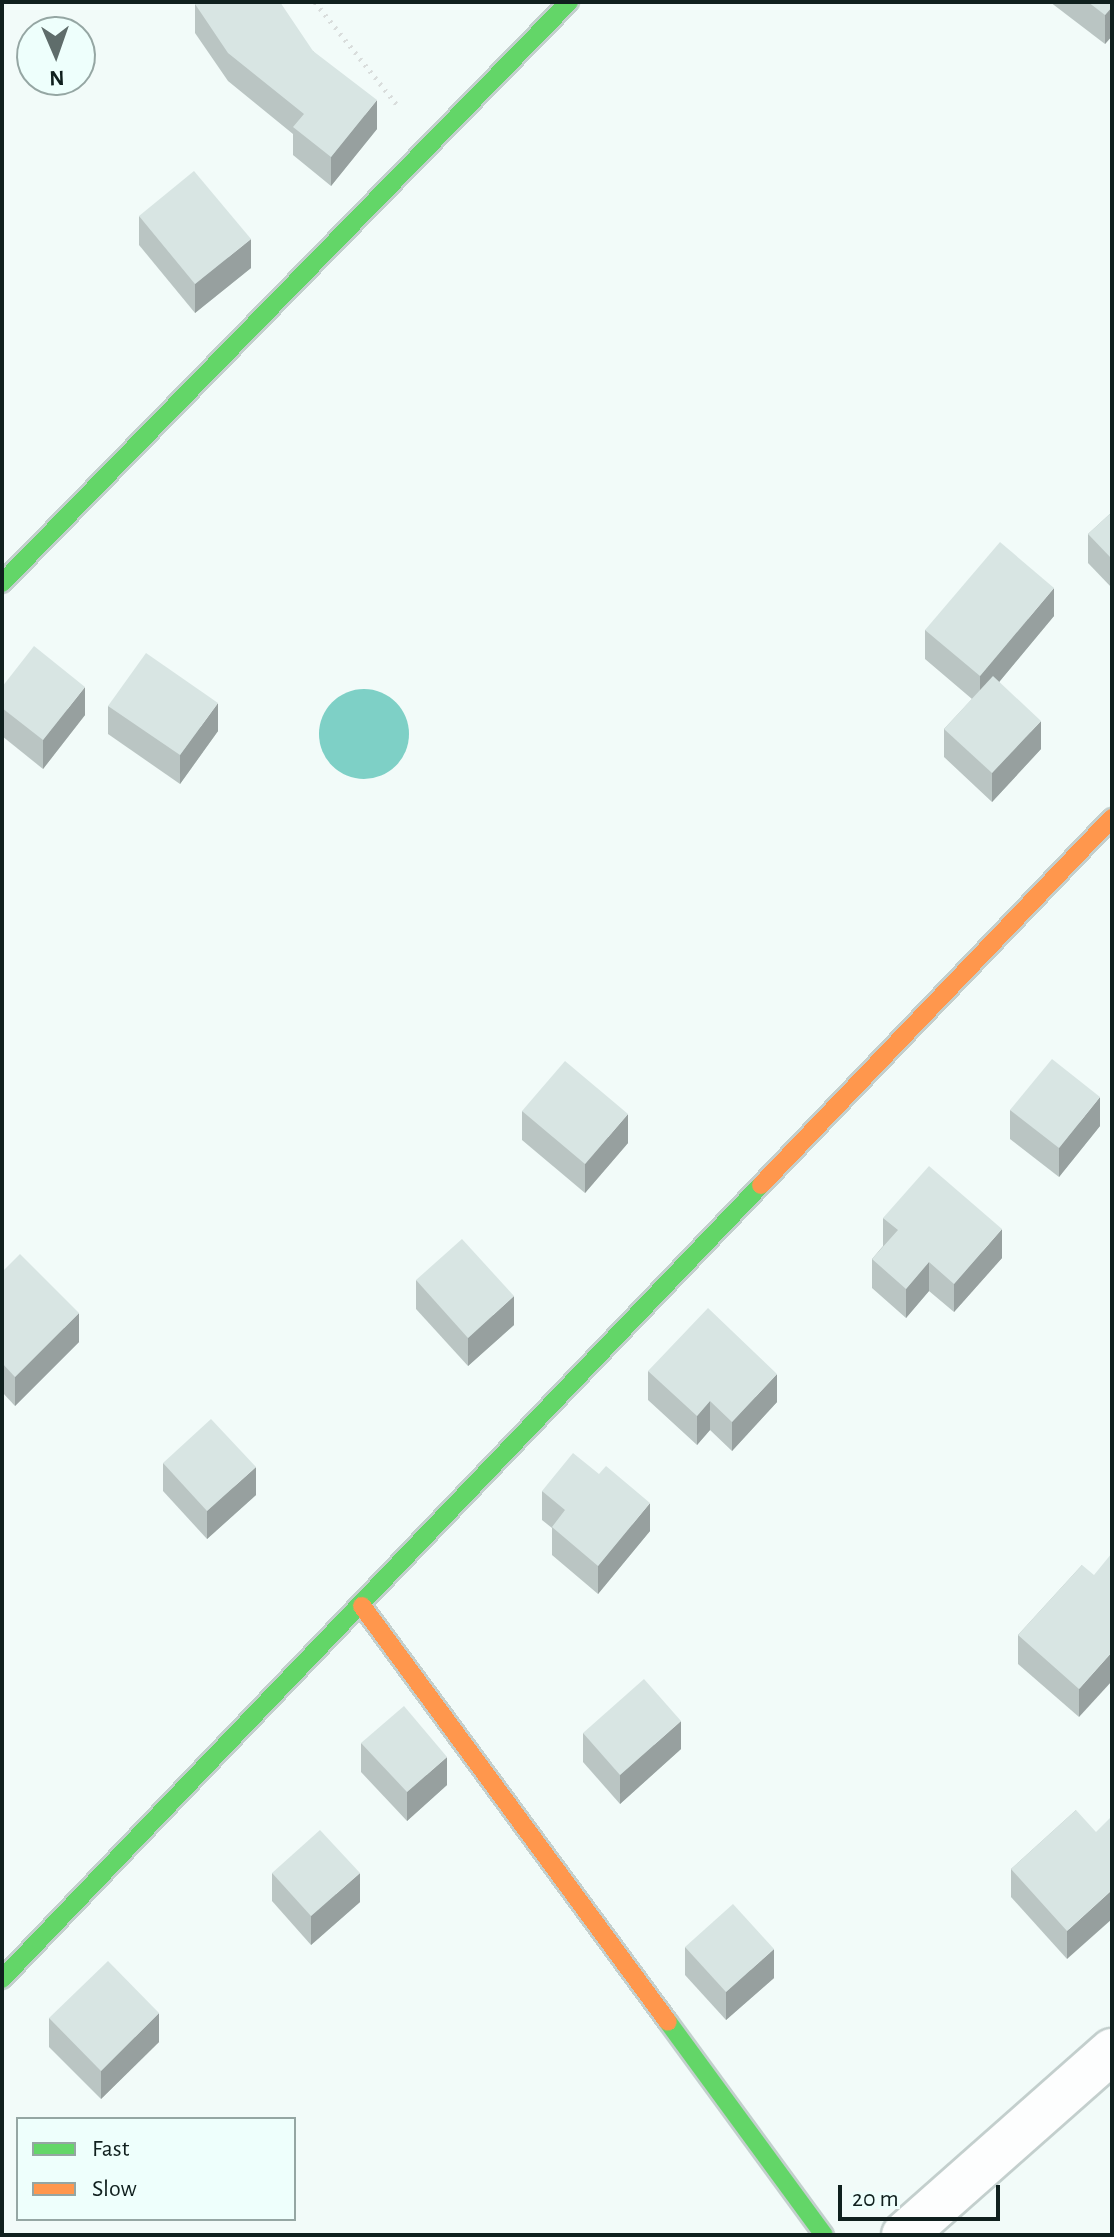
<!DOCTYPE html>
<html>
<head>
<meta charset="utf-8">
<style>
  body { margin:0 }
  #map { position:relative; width:1114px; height:2237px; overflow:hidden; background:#f2fbf9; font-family:"Alegreya Sans",sans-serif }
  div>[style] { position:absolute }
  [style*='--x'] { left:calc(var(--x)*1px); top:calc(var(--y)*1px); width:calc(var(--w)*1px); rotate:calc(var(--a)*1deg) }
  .water>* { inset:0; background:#7ed0c6 }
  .round { border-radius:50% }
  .path>* { height:5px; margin-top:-2.5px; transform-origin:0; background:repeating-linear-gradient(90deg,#d9dddc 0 2px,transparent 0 8px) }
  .roads { filter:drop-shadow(2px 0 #c3cfcd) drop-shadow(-2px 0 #c3cfcd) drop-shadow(0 2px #c3cfcd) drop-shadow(0 -2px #c3cfcd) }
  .street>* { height:44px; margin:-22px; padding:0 22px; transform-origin:22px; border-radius:22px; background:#fdfefe }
  .fast>* { height:18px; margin:-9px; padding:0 9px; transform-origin:9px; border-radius:9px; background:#63d668 }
  .slow>* { height:18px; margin:-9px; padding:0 9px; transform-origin:9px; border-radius:9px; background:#ff974d }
  .wall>* { inset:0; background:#bac5c3 }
  .shaded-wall>* { inset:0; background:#97a09f }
  .building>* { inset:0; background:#d8e5e3 }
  span { translate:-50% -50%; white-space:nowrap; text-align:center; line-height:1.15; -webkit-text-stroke:6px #eefffc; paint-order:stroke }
  .frame { position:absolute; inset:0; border:4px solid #10201e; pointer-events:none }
  .legend { position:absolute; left:16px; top:2117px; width:280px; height:104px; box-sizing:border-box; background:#eefffc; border:2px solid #95a6a3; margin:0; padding:10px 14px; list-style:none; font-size:24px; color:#10201e }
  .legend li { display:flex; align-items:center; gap:16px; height:40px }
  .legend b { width:40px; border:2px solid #95a6a3 }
  .north { position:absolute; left:16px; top:16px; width:80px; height:80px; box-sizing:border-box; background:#eefffc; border:2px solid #95a6a3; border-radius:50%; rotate:178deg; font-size:22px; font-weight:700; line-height:32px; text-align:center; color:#10201e }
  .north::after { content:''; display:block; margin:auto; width:28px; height:36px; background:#5f6d6b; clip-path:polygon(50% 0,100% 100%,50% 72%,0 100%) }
  .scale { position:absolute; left:838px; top:2185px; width:162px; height:36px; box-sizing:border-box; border:4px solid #10201e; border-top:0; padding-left:10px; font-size:24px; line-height:28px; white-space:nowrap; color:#10201e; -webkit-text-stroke:6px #eefffc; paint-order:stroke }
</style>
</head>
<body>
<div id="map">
  <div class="water">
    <i class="round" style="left:319px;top:689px;width:90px;height:90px"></i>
  </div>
  <div class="path">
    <i style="--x:315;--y:2;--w:133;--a:51.4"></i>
  </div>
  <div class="roads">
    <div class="street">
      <i style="--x:904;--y:2235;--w:278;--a:-41.5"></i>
    </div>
    <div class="fast">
      <i style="--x:2;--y:583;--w:812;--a:-45.7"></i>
      <i style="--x:2;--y:1979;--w:1098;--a:-46.29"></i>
      <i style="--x:668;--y:2022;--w:264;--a:53.8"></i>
    </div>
    <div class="slow">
      <i style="--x:761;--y:1185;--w:508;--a:-46.28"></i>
      <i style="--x:362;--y:1606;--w:516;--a:53.66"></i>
    </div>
  </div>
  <div class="wall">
    <i style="clip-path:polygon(1050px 2px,1112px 2px,1112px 36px,1105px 44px)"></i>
    <i style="clip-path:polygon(195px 4px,313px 51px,377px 129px,331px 186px,293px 155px,293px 134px,228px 81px,195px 33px)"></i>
    <i style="clip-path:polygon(139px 216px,251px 268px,195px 313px,139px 245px)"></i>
    <i style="clip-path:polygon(1112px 512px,1112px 588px,1088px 563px,1088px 534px)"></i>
    <i style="clip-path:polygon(1054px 616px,999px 682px,1041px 749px,992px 802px,944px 757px,944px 729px,972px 699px,925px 659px,925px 630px)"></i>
    <i style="clip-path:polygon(2px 687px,85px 715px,43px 769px,2px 736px)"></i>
    <i style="clip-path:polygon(108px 706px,218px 731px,180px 784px,108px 734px)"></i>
    <i style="clip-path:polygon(1010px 1110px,1100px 1126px,1059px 1177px,1010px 1139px)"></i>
    <i style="clip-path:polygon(522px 1111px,628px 1143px,585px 1193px,522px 1140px)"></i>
    <i style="clip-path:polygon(883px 1218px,1002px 1258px,954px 1312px,929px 1291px,906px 1318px,872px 1288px,872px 1259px,883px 1246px)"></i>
    <i style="clip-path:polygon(2px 1272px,79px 1342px,15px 1406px,2px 1392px)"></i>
    <i style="clip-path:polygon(416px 1280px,514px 1325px,468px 1366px,416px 1309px)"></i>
    <i style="clip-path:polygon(648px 1371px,777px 1402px,732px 1451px,710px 1430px,697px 1445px,648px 1400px)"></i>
    <i style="clip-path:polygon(163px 1463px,256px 1495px,207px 1539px,163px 1491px)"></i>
    <i style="clip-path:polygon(542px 1491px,650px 1531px,598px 1594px,552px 1555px,552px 1528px,542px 1520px)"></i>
    <i style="clip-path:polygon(1082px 1565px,1079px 1717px,1018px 1664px,1018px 1635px)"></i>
    <i style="clip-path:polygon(583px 1733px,681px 1749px,620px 1804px,583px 1762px)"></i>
    <i style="clip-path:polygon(361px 1743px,447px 1785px,407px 1821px,361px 1772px)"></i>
    <i style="clip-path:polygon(1076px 1810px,1067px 1959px,1011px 1897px,1011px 1869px)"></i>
    <i style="clip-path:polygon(272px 1873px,360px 1902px,311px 1945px,272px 1901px)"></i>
    <i style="clip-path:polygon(685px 1947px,774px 1978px,726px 2020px,685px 1975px)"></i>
    <i style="clip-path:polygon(49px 2018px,159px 2042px,101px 2099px,49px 2047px)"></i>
  </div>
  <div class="shaded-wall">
    <i style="clip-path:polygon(1112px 7px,1112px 36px,1105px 44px,1105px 15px)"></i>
    <i style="clip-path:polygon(377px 100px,377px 129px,331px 186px,331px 157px)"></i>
    <i style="clip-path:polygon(251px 239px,251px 268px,195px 313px,195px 284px)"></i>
    <i style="clip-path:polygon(1054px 588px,1054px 616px,980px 705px,980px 676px)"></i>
    <i style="clip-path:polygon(85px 687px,85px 715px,43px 769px,43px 740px)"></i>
    <i style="clip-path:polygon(218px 703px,218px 731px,180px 784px,180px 755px)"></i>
    <i style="clip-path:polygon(1041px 721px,1041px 749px,992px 802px,992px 773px)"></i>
    <i style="clip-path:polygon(1100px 1097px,1100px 1126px,1059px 1177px,1059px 1148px)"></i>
    <i style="clip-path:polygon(628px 1114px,628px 1143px,585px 1193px,585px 1164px)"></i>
    <i style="clip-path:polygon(1002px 1229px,1002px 1258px,954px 1312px,954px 1284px)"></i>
    <i style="clip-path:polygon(929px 1262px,929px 1291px,906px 1318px,906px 1289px)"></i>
    <i style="clip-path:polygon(514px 1296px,514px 1325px,468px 1366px,468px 1338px)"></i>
    <i style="clip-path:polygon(79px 1313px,79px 1342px,15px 1406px,15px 1377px)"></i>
    <i style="clip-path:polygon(777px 1374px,777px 1402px,732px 1451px,732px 1422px)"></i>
    <i style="clip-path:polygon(710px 1401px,710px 1430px,697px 1445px,697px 1416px)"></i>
    <i style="clip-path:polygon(256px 1467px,256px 1495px,207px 1539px,207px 1511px)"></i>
    <i style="clip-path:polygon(650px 1503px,650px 1531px,598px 1594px,598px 1566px)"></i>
    <i style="clip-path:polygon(1112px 1652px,1112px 1681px,1079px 1717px,1079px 1689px)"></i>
    <i style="clip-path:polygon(681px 1721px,681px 1749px,620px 1804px,620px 1775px)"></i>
    <i style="clip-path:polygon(447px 1757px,447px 1785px,407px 1821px,407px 1792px)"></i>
    <i style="clip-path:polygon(360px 1873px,360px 1902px,311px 1945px,311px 1916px)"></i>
    <i style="clip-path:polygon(1112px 1890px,1112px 1919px,1067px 1959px,1067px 1931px)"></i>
    <i style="clip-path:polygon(774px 1949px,774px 1978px,726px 2020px,726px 1992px)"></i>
    <i style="clip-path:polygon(159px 2013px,159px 2042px,101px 2099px,101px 2071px)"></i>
  </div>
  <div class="building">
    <i style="clip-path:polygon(198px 2px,280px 2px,313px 51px,377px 100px,331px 157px,293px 127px,304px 114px,228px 53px,195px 4px)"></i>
    <i style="clip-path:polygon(1088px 2px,1112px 2px,1112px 7px,1105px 15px)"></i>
    <i style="clip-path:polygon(194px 171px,251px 239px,195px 284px,139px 216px)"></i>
    <i style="clip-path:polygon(1112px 512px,1112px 559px,1088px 534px)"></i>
    <i style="clip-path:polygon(1000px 542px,1054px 588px,980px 676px,925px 630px)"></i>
    <i style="clip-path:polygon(34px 646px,85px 687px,43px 740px,2px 708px,2px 687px)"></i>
    <i style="clip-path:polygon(146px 653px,218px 703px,180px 755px,108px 706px)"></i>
    <i style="clip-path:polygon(993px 676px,1041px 721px,992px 773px,944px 729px)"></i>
    <i style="clip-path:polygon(1052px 1059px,1100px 1097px,1059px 1148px,1010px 1110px)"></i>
    <i style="clip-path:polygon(565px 1061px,628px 1114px,585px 1164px,522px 1111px)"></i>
    <i style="clip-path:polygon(929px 1166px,1002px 1229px,954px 1284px,929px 1262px,906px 1289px,872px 1259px,898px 1230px,883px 1218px)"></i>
    <i style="clip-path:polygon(462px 1239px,514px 1296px,468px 1338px,416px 1280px)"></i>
    <i style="clip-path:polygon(20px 1254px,79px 1313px,15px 1377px,2px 1363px,2px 1272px)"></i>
    <i style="clip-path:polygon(708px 1308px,777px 1374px,732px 1422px,710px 1401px,697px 1416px,648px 1371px)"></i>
    <i style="clip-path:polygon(211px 1419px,256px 1467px,207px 1511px,163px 1463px)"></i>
    <i style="clip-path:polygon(573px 1453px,599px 1474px,606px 1466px,650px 1503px,598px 1566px,552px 1527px,565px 1510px,542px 1491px)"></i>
    <i style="clip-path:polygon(1112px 1553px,1112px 1652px,1079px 1689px,1018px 1635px,1082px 1565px,1094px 1575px)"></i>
    <i style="clip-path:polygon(644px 1679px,681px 1721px,620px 1775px,583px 1733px)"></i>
    <i style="clip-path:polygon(404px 1706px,447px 1757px,407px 1792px,361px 1743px)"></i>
    <i style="clip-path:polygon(1076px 1810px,1096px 1832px,1112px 1816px,1112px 1890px,1067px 1931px,1011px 1869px)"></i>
    <i style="clip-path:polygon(320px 1830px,360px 1873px,311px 1916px,272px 1873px)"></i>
    <i style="clip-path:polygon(733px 1904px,774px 1949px,726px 1992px,685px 1947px)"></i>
    <i style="clip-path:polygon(108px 1961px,159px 2013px,101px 2071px,49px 2018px)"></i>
  </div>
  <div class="frame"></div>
  <ul class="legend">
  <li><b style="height:10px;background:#63d668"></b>Fast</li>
  <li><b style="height:10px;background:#ff974d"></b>Slow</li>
  </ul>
  <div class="north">N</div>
  <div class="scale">20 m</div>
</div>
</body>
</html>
